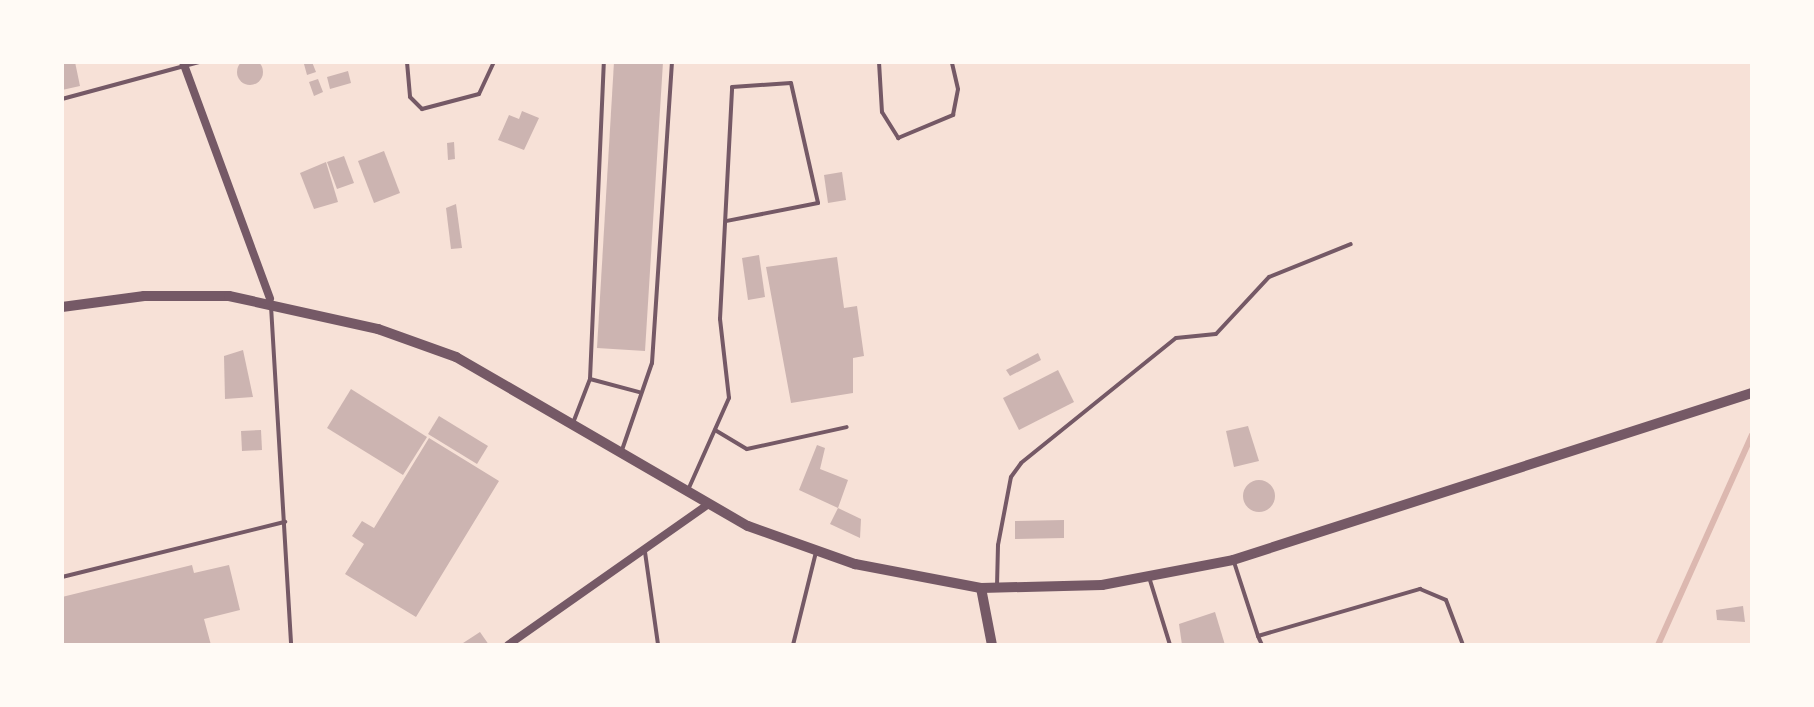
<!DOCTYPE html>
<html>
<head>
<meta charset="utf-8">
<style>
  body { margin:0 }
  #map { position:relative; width:1814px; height:707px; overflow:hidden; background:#f7e1d7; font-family:"Fira Sans Condensed",sans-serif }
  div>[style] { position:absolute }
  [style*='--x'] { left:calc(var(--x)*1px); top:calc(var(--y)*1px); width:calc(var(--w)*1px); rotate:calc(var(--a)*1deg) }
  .stream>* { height:6px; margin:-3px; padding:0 3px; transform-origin:3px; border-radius:3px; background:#dcb8b0 }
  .building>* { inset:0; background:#ccb4b1 }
  .round { border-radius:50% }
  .service>* { height:4px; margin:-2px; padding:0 2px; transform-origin:2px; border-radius:2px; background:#755966 }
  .minor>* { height:8px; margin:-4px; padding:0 4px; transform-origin:4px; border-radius:4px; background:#755966 }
  .tertiary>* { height:10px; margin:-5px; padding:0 5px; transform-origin:5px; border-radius:5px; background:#755966 }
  span { translate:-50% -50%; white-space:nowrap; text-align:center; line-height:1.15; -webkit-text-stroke:6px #fffaf5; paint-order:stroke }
  .frame { position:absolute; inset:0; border:64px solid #fffaf5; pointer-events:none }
</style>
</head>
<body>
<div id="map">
  <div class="stream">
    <i style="--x:1658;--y:645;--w:230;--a:-65.9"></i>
  </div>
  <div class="building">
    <i class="round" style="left:237px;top:59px;width:26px;height:26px"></i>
    <i style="clip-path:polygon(62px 62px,75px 62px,80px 86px,62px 90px)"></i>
    <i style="clip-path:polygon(312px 62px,316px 72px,307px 75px,304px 64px)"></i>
    <i style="clip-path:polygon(614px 62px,663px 62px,645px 351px,597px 348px)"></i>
    <i style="clip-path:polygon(348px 71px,351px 83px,330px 89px,327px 77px)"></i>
    <i style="clip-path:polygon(318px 79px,323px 92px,314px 96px,309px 82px)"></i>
    <i style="clip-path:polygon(522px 111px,539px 118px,524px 150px,498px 140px,509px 115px,519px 119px)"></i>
    <i style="clip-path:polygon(454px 142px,455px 159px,448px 160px,447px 143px)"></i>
    <i style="clip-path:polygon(384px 151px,400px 193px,374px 203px,358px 161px)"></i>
    <i style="clip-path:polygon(344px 156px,354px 183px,337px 189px,327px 162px)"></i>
    <i style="clip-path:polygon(326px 162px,338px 202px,314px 209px,300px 173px)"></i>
    <i style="clip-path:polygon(842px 172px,846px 200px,828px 203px,824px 175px)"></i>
    <i style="clip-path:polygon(456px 204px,462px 248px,451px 249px,446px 208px)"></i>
    <i style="clip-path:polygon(759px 255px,765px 297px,748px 300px,742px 258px)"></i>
    <i style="clip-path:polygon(837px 257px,844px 308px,857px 306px,864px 356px,853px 358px,853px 393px,791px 403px,766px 267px)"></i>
    <i style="clip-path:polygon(243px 350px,253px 397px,225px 399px,224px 356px)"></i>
    <i style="clip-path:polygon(1038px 353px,1041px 360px,1010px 376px,1006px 370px)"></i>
    <i style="clip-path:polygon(1058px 370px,1074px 402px,1019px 430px,1003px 398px)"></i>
    <i style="clip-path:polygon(351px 389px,427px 437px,403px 475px,327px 428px)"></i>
    <i style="clip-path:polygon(439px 416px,488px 446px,477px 464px,428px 434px)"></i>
    <i style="clip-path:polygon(1248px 426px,1259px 461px,1234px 467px,1226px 431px)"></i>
    <i style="clip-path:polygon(261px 430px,262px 450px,242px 451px,241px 431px)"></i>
    <i style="clip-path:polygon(429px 438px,499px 481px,416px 617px,345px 574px,364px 544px,352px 536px,362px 521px,374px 528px)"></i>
    <i style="clip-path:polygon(817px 445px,825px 448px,820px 469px,848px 480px,838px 508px,799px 490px)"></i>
    <i class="round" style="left:1243px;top:480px;width:32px;height:32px"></i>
    <i style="clip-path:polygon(838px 508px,861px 519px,860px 538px,830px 524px)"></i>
    <i style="clip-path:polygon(1064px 520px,1064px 538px,1015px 539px,1015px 521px)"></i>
    <i style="clip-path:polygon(192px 565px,194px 573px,229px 565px,240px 610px,204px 619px,211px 645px,62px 645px,62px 597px)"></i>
    <i style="clip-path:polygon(1743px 606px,1745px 622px,1717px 620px,1716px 610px)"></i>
    <i style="clip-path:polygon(1215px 612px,1225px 645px,1182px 645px,1179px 624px)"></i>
    <i style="clip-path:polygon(480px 632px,489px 645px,460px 645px)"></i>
  </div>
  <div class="service">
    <i style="--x:407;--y:62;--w:35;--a:85"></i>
    <i style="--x:410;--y:97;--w:17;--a:45"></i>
    <i style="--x:422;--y:109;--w:59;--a:-14.7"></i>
    <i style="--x:479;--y:94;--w:35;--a:-65"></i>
    <i style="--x:879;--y:62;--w:50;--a:86.6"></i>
    <i style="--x:882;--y:112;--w:31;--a:58"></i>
    <i style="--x:898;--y:138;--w:60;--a:-22.7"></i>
    <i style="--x:953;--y:115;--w:26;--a:-79"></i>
    <i style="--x:958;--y:89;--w:28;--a:-103"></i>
    <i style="--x:62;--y:99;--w:142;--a:-15.1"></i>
    <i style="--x:271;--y:306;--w:340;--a:86.6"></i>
    <i style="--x:590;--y:379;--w:51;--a:14.9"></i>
    <i style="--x:573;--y:423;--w:47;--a:-68.9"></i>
    <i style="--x:590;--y:379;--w:317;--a:-87.5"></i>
    <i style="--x:715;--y:430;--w:37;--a:31"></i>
    <i style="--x:747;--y:449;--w:102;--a:-12.4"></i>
    <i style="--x:622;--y:450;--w:92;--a:-71"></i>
    <i style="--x:652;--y:363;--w:302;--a:-86.2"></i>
    <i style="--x:688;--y:490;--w:101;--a:-66"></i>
    <i style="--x:729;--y:398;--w:80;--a:-96.5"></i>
    <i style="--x:720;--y:319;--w:232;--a:-87"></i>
    <i style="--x:732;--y:87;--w:59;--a:-3.9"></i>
    <i style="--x:791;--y:83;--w:123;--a:77.3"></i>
    <i style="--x:818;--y:203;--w:94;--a:168.9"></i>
    <i style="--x:645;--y:552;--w:94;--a:82"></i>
    <i style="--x:1234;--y:562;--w:78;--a:72"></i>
    <i style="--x:62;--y:577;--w:230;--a:-13.9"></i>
    <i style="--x:1149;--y:577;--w:71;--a:72.8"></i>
    <i style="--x:997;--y:586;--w:41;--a:-88.6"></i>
    <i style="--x:998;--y:545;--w:69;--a:-79.2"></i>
    <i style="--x:1011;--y:477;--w:17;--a:-54"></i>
    <i style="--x:1021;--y:463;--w:199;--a:-38.9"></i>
    <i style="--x:1176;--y:338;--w:40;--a:-5.7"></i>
    <i style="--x:1216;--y:334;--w:78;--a:-47.1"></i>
    <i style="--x:1269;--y:277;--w:88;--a:-21.9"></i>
    <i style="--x:793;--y:645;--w:96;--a:-76.1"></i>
    <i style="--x:1262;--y:645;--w:10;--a:-114"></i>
    <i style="--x:1258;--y:636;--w:169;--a:-16.2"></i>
    <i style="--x:1420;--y:589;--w:28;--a:23"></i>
    <i style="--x:1446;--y:600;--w:48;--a:69.3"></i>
  </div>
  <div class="minor">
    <i style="--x:183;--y:62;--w:252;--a:69.8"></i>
    <i style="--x:508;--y:645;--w:243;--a:-35.1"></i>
  </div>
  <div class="tertiary">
    <i style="--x:62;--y:307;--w:83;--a:-7.6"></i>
    <i style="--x:144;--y:296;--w:85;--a:0"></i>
    <i style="--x:229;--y:296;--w:153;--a:12.5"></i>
    <i style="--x:378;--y:329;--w:83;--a:19.7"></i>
    <i style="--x:456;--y:357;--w:337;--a:30.1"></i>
    <i style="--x:748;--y:526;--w:114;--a:19.6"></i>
    <i style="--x:855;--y:564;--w:128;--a:10.8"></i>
    <i style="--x:981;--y:588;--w:121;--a:-1.4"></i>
    <i style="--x:1102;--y:585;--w:133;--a:-10.8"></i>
    <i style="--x:1233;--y:560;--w:545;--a:-17.84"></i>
    <i style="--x:981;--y:588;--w:58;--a:79.1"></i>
  </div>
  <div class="frame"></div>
</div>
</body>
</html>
